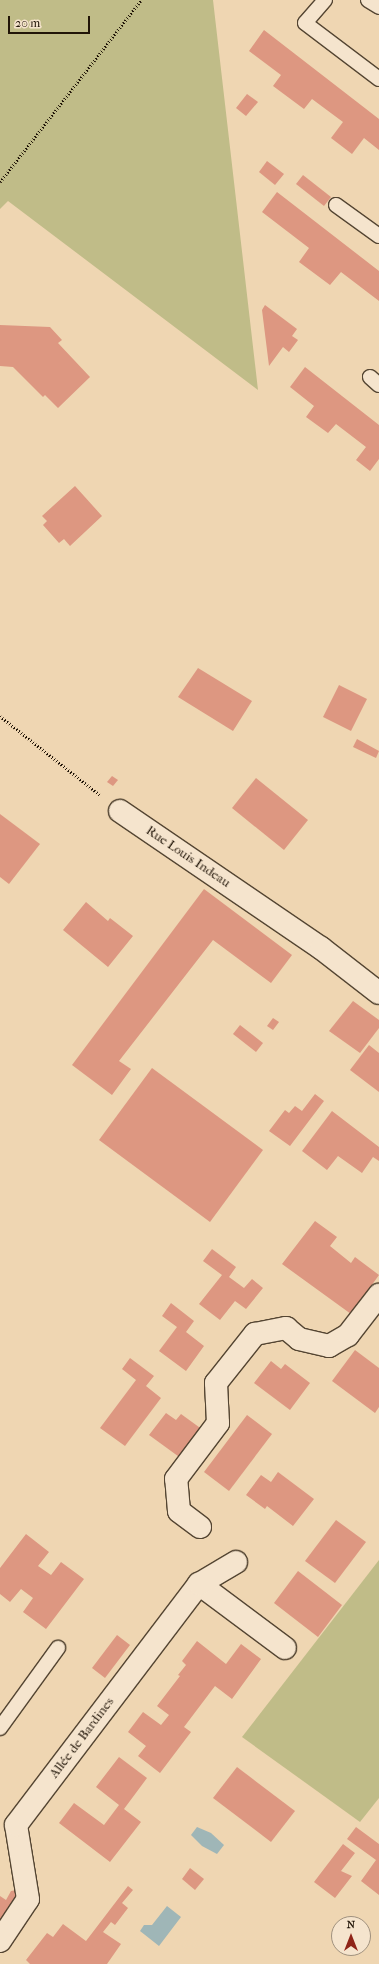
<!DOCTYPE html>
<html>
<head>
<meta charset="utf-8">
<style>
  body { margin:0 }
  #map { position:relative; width:379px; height:1964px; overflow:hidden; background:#efd6b2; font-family:"IM FELL French Canon",serif }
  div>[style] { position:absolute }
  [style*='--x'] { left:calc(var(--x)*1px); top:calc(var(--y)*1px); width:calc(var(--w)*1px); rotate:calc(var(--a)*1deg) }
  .green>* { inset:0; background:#c0bc88 }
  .water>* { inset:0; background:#9fb6b7 }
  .building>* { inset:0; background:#dd9781 }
  .path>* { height:2.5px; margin-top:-1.25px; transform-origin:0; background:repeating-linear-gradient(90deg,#211508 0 1px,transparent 0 3px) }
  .roads { filter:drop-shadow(1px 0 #544532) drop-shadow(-1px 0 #544532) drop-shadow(0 1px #544532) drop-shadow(0 -1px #544532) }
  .service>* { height:14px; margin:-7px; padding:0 7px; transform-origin:7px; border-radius:7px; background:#f5e4cd }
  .minor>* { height:22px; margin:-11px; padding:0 11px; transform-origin:11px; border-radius:11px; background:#f5e4cd }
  span { translate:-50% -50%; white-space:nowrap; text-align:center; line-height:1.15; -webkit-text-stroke:3px #f5e4cd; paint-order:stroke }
  .street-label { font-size:13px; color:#211508 }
  .north { position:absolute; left:331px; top:1916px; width:40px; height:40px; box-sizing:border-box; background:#f5e4cd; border:1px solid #a0917e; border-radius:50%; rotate:0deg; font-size:11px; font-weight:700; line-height:16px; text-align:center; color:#211508 }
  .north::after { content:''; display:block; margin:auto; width:14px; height:18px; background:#8f2418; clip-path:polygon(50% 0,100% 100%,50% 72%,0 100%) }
  .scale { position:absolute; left:8px; top:16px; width:82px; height:18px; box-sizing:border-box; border:2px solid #211508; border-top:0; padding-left:5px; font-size:12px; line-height:14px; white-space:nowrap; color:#211508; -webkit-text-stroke:3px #f5e4cd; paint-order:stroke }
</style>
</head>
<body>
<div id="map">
  <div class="green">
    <i style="clip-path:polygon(0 0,213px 0,258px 390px,8px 201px,0 209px)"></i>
    <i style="clip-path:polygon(379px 1560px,379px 1798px,360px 1822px,242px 1737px)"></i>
  </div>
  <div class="water">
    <i style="clip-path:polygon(197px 1827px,211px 1833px,224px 1845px,217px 1854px,202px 1846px,191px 1835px)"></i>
    <i style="clip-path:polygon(167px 1906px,181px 1917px,159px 1946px,140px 1931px,144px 1925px,152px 1925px)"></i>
  </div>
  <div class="building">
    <i style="clip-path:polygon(264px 30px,379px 119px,379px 150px,364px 138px,352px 154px,331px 138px,343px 122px,312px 99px,304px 109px,273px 86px,281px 75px,249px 51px)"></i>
    <i style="clip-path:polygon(247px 94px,258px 102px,246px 116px,236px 108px)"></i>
    <i style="clip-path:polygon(267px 161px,284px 174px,275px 185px,259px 172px)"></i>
    <i style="clip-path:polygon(303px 175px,331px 197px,324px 206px,296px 184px)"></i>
    <i style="clip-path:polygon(277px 192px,379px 271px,379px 301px,341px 272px,330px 285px,299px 262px,309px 248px,262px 212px)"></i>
    <i style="clip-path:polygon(265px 305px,297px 329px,292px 336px,298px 340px,289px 352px,283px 347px,269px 366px,262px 310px)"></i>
    <i style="clip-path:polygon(0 325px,50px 327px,62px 340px,58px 343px,90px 377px,58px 408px,45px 395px,43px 397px,13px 367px,0 366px)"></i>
    <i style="clip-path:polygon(305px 367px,379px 425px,379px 459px,370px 471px,356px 460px,366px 447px,336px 424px,328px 433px,306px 417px,314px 406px,290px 387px)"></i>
    <i style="clip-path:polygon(75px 486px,102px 516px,70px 546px,64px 539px,59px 543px,43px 525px,47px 521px,42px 516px)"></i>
    <i style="clip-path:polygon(198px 668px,252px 701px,233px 731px,178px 697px)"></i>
    <i style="clip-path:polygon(339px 685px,367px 699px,351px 731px,323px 717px)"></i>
    <i style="clip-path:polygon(357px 739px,379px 751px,376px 758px,353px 747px)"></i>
    <i style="clip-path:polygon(112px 776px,118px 780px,113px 786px,107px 782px)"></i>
    <i style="clip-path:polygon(256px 778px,308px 820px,284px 850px,232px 808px)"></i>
    <i style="clip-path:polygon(0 814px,40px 844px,9px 884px,0 877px)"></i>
    <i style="clip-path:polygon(204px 889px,292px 955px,271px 983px,213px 940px,119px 1061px,131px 1069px,112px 1095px,72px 1065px)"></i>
    <i style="clip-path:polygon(86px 902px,108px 921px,110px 918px,133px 936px,108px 967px,63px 930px)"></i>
    <i style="clip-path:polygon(353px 1001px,379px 1020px,379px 1028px,360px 1053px,329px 1031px)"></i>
    <i style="clip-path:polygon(273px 1018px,279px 1022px,273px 1030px,267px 1026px)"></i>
    <i style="clip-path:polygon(240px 1025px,263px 1043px,256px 1052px,233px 1034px)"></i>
    <i style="clip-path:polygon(369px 1045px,379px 1053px,379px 1092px,350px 1070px)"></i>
    <i style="clip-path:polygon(152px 1068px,263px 1150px,210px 1222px,99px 1140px)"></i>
    <i style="clip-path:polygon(315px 1094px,324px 1101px,290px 1146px,269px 1131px,285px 1110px,289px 1113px,295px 1106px,302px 1111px)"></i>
    <i style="clip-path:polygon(332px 1111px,379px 1147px,379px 1161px,373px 1157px,362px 1173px,338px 1156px,327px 1170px,302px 1151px)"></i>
    <i style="clip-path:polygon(315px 1221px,337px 1237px,330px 1246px,351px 1263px,355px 1257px,379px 1275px,351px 1314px,282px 1264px)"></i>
    <i style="clip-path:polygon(212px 1249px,236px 1267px,229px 1277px,244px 1288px,252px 1279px,263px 1288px,246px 1309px,235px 1301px,220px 1320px,199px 1304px,222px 1275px,203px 1261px)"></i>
    <i style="clip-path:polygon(171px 1303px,194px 1321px,186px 1332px,204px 1346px,186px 1371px,159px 1351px,177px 1327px,162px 1316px)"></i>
    <i style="clip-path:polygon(355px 1350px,379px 1368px,379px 1407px,375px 1413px,332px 1381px)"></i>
    <i style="clip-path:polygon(130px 1358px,154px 1376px,146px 1386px,161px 1398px,125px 1446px,100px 1428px,136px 1380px,122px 1369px)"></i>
    <i style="clip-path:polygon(271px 1361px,281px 1369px,285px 1364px,310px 1383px,290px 1410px,254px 1383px)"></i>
    <i style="clip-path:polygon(166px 1413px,176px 1420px,181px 1414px,203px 1430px,182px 1459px,149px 1435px)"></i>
    <i style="clip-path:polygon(247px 1415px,272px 1434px,229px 1491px,204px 1472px)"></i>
    <i style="clip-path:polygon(278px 1472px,314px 1499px,293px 1526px,267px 1506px,265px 1509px,246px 1495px,261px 1475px,271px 1482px)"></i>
    <i style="clip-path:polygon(336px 1520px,366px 1542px,335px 1583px,305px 1561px)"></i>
    <i style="clip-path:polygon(26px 1534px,49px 1552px,38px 1566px,51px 1575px,61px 1562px,84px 1579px,46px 1629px,23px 1612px,33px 1598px,21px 1589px,10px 1602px,0 1594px,0 1568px)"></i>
    <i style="clip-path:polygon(298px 1571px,342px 1605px,318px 1637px,274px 1603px)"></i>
    <i style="clip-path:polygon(117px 1635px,130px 1645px,105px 1678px,92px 1668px)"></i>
    <i style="clip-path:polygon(197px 1641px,226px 1664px,241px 1644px,261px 1659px,232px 1699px,215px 1686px,184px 1727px,191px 1732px,160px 1773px,138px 1756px,146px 1746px,128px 1732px,143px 1712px,161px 1725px,169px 1715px,157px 1706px,180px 1676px,178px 1675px,186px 1665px,182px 1661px)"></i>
    <i style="clip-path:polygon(119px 1757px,147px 1778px,124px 1809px,141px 1822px,110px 1862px,59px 1823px,74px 1803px,104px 1825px,119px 1805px,96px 1787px)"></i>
    <i style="clip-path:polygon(237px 1767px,295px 1811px,271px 1842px,213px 1798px)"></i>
    <i style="clip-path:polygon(356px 1827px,379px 1844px,379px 1895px,361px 1881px,376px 1860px,347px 1839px)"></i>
    <i style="clip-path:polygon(343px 1844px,355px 1853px,341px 1871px,352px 1876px,335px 1898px,314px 1882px)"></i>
    <i style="clip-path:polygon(190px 1868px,204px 1879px,195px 1890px,182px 1879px)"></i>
    <i style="clip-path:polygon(128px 1886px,133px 1890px,122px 1903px,128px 1908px,115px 1925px,111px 1922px,103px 1932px,121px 1944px,107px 1964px,30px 1964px,26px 1960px,47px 1933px,53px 1937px,63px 1924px,86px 1941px)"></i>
    <i style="clip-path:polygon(17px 1890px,18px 1895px,0 1923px,0 1896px,6px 1900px,11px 1891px)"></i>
  </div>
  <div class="path">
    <i style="--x:0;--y:182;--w:230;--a:-52.2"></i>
    <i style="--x:0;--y:716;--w:127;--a:38.3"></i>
  </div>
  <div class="roads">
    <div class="service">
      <i style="--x:325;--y:0;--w:30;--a:131"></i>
      <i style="--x:305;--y:23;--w:93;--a:37.1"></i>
      <i style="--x:368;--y:0;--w:13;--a:32"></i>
      <i style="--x:336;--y:205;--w:53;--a:35.8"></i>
      <i style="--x:370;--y:377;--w:12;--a:42"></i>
      <i style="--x:0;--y:1728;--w:99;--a:-54.1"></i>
    </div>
    <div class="minor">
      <i style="--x:120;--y:811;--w:243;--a:34.3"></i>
      <i style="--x:321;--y:948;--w:73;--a:37.8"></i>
      <i style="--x:200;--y:1527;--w:26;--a:-143"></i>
      <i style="--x:179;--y:1511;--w:32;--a:-95"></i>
      <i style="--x:176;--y:1479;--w:70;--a:-53.1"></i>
      <i style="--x:218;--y:1423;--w:40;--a:-92.9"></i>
      <i style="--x:216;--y:1383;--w:63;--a:-51.5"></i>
      <i style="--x:255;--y:1334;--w:32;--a:-11"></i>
      <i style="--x:286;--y:1328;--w:17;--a:40"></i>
      <i style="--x:299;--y:1339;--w:31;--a:13"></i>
      <i style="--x:329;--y:1346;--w:22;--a:-30"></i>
      <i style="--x:348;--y:1335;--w:51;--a:-52.2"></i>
      <i style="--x:199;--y:1584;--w:107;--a:36.7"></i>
      <i style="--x:0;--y:1941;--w:50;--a:-56.3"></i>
      <i style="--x:28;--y:1899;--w:75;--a:-99.2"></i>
      <i style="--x:16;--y:1825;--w:303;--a:-52.8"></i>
      <i style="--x:199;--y:1584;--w:43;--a:-30.7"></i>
    </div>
  </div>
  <div class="street-label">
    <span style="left:188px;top:857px;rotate:34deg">Rue Louis Indeau</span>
    <span style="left:82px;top:1738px;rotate:-53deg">Allée de Bardines</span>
  </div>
  <div class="north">N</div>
  <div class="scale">20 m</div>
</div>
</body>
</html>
